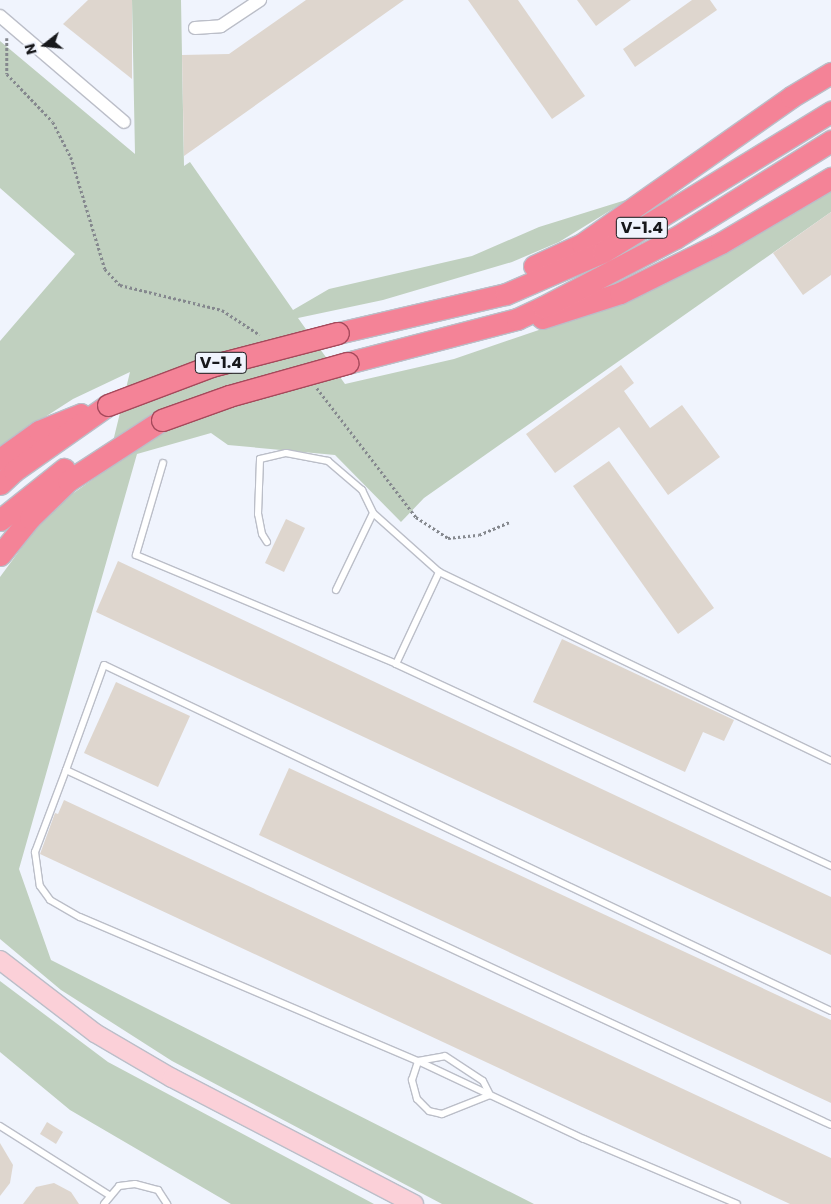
<!DOCTYPE html>
<html>
<head>
<meta charset="utf-8">
<style>
  body { margin:0 }
  #map { position:relative; width:831px; height:1204px; overflow:hidden; background:#f0f4fd; font-family:Poppins,sans-serif }
  div>[style] { position:absolute }
  [style*='--x'] { left:calc(var(--x)*1px); top:calc(var(--y)*1px); width:calc(var(--w)*1px); rotate:calc(var(--a)*1deg) }
  .green>* { inset:0; background:#c0d0bf }
  .building>* { inset:0; background:#ded6ce }
  .path>* { height:2.5px; margin-top:-1.25px; transform-origin:0; background:repeating-linear-gradient(90deg,#85888e 0 2.5px,transparent 0 5px) }
  .roads { filter:drop-shadow(1px 0 #bbbec8) drop-shadow(-1px 0 #bbbec8) drop-shadow(0 1px #bbbec8) drop-shadow(0 -1px #bbbec8) }
  .service>* { height:6px; margin:-3px; padding:0 3px; transform-origin:3px; border-radius:3px; background:#fff }
  .minor>* { height:12px; margin:-6px; padding:0 6px; transform-origin:6px; border-radius:6px; background:#fff }
  .secondary>* { height:18px; margin:-9px; padding:0 9px; transform-origin:9px; border-radius:9px; background:#fbd0d8 }
  .trunk>* { height:21px; margin:-10.5px; padding:0 10.5px; transform-origin:10.5px; border-radius:10.5px; background:#f48397 }
  .bridges { filter:drop-shadow(1px 0 #a5495b) drop-shadow(-1px 0 #a5495b) drop-shadow(0 1px #a5495b) drop-shadow(0 -1px #a5495b) }
  .trunk-bridge>* { height:21px; margin:-10.5px; padding:0 10.5px; transform-origin:10.5px; border-radius:10.5px; background:#f48397 }
  span { translate:-50% -50%; white-space:nowrap; text-align:center; line-height:1.15; -webkit-text-stroke:4px #f0f4fd; paint-order:stroke }
  .shield-label span { padding:1px 4px; background:#f0f4fd; border:1px solid; border-radius:4px; -webkit-text-stroke-width:0 }
  .shield-label { font-size:16px; color:#17181b; font-weight:700 }
  .north { position:absolute; left:20px; top:20px; width:50px; height:50px; -webkit-text-stroke:4px #f0f4fd; paint-order:stroke; rotate:254deg; font-size:14px; font-weight:700; line-height:20px; text-align:center; color:#17181b }
  .north::after { content:''; display:block; margin:auto; width:18px; height:22px; background:#17181b; clip-path:polygon(50% 0,100% 100%,50% 72%,0 100%) }
</style>
</head>
<body>
<div id="map">
  <div class="green">
    <i style="clip-path:polygon(132px 0,181px 0,184px 166px,190px 162px,293px 310px,329px 289px,472px 256px,539px 227px,629px 199px,559px 242px,512px 262px,383px 300px,298px 318px,345px 384px,454px 359px,615px 304px,688px 272px,752px 237px,831px 188px,831px 212px,424px 498px,401px 522px,335px 455px,228px 445px,211px 433px,137px 454px,19px 869px,51px 960px,534px 1204px,442px 1204px,172px 1061px,61px 990px,0 939px,0 577px,39px 524px,58px 504px,106px 470px,130px 372px,73px 399px,0 446px,0 341px,75px 254px,0 188px,0 41px,135px 154px)"></i>
    <i style="clip-path:polygon(0 981px,108px 1062px,374px 1204px,231px 1204px,70px 1110px,0 1052px)"></i>
  </div>
  <div class="building">
    <i style="clip-path:polygon(88px 0,132px 0,132px 79px,63px 24px)"></i>
    <i style="clip-path:polygon(306px 0,404px 0,184px 156px,182px 55px,229px 54px)"></i>
    <i style="clip-path:polygon(468px 0,518px 0,585px 96px,552px 119px)"></i>
    <i style="clip-path:polygon(577px 0,631px 0,596px 26px)"></i>
    <i style="clip-path:polygon(692px 0,710px 0,717px 10px,635px 67px,623px 49px)"></i>
    <i style="clip-path:polygon(831px 212px,831px 275px,803px 295px,773px 253px)"></i>
    <i style="clip-path:polygon(621px 365px,634px 383px,624px 391px,650px 428px,682px 405px,720px 457px,668px 495px,619px 427px,555px 473px,526px 434px)"></i>
    <i style="clip-path:polygon(609px 461px,714px 608px,678px 634px,573px 486px)"></i>
    <i style="clip-path:polygon(286px 519px,305px 528px,284px 572px,265px 563px)"></i>
    <i style="clip-path:polygon(118px 561px,831px 897px,831px 955px,96px 612px)"></i>
    <i style="clip-path:polygon(562px 639px,734px 720px,724px 741px,703px 732px,685px 772px,533px 702px)"></i>
    <i style="clip-path:polygon(116px 682px,190px 716px,158px 787px,84px 753px)"></i>
    <i style="clip-path:polygon(289px 768px,831px 1020px,831px 1103px,259px 835px)"></i>
    <i style="clip-path:polygon(64px 800px,831px 1158px,831px 1204px,790px 1204px,40px 854px,55px 813px,58px 814px)"></i>
    <i style="clip-path:polygon(47px 1122px,63px 1132px,56px 1144px,40px 1134px)"></i>
    <i style="clip-path:polygon(0 1143px,13px 1165px,10px 1183px,0 1196px)"></i>
    <i style="clip-path:polygon(54px 1183px,71px 1192px,79px 1204px,23px 1204px,36px 1187px)"></i>
  </div>
  <div class="path">
    <i style="--x:7;--y:38;--w:36;--a:90"></i>
    <i style="--x:7;--y:74;--w:66;--a:46.2"></i>
    <i style="--x:53;--y:122;--w:39;--a:63"></i>
    <i style="--x:71;--y:157;--w:117;--a:73.1"></i>
    <i style="--x:105;--y:269;--w:22;--a:47"></i>
    <i style="--x:120;--y:285;--w:105;--a:13.8"></i>
    <i style="--x:222;--y:310;--w:45;--a:33.3"></i>
    <i style="--x:317;--y:388;--w:163;--a:52.5"></i>
    <i style="--x:416;--y:517;--w:38;--a:33"></i>
    <i style="--x:448;--y:538;--w:31;--a:-6"></i>
    <i style="--x:479;--y:535;--w:34;--a:-23"></i>
  </div>
  <div class="roads">
    <div class="service">
      <i style="--x:163;--y:463;--w:96;--a:106.4"></i>
      <i style="--x:136;--y:555;--w:282;--a:22.7"></i>
      <i style="--x:396;--y:664;--w:480;--a:24.9"></i>
      <i style="--x:267;--y:542;--w:9;--a:-122"></i>
      <i style="--x:262;--y:534;--w:20;--a:-101"></i>
      <i style="--x:258;--y:514;--w:55;--a:-87.9"></i>
      <i style="--x:260;--y:459;--w:27;--a:-13"></i>
      <i style="--x:286;--y:453;--w:43;--a:10.8"></i>
      <i style="--x:328;--y:461;--w:45;--a:40.5"></i>
      <i style="--x:362;--y:490;--w:25;--a:64"></i>
      <i style="--x:373;--y:513;--w:89;--a:41.8"></i>
      <i style="--x:439;--y:572;--w:435;--a:25.7"></i>
      <i style="--x:336;--y:590;--w:85;--a:-64.3"></i>
      <i style="--x:396;--y:664;--w:102;--a:-64.9"></i>
      <i style="--x:66;--y:770;--w:88;--a:110.7"></i>
      <i style="--x:35;--y:852;--w:34;--a:82"></i>
      <i style="--x:40;--y:886;--w:17;--a:54"></i>
      <i style="--x:50;--y:900;--w:34;--a:30"></i>
      <i style="--x:80;--y:917;--w:367;--a:23.1"></i>
      <i style="--x:418;--y:1061;--w:183;--a:25.2"></i>
      <i style="--x:584;--y:1139;--w:166;--a:23"></i>
      <i style="--x:831;--y:1011;--w:805;--a:-154.55"></i>
      <i style="--x:104;--y:665;--w:112;--a:109.9"></i>
      <i style="--x:66;--y:770;--w:843;--a:24.89"></i>
      <i style="--x:445;--y:1056;--w:45;--a:33.3"></i>
      <i style="--x:483;--y:1081;--w:16;--a:63"></i>
      <i style="--x:490;--y:1095;--w:52;--a:158.4"></i>
      <i style="--x:442;--y:1114;--w:13;--a:-167"></i>
      <i style="--x:429;--y:1111;--w:17;--a:-135"></i>
      <i style="--x:417;--y:1099;--w:20;--a:-105"></i>
      <i style="--x:412;--y:1080;--w:20;--a:-72"></i>
      <i style="--x:418;--y:1061;--w:27;--a:-10"></i>
      <i style="--x:0;--y:1126;--w:129;--a:32.3"></i>
      <i style="--x:104;--y:1204;--w:23;--a:-50"></i>
      <i style="--x:119;--y:1186;--w:16;--a:-7"></i>
      <i style="--x:135;--y:1184;--w:24;--a:15"></i>
      <i style="--x:158;--y:1190;--w:17;--a:57"></i>
    </div>
    <div class="minor">
      <i style="--x:0;--y:16;--w:163;--a:40.5"></i>
      <i style="--x:195;--y:28;--w:26;--a:-4"></i>
      <i style="--x:221;--y:26;--w:47;--a:-33.7"></i>
    </div>
    <div class="secondary">
      <i style="--x:0;--y:960;--w:120;--a:37.5"></i>
      <i style="--x:95;--y:1033;--w:89;--a:30.3"></i>
      <i style="--x:172;--y:1078;--w:273;--a:27.5"></i>
    </div>
    <div class="trunk">
      <i style="--x:534;--y:266;--w:53;--a:-24.6"></i>
      <i style="--x:582;--y:244;--w:256;--a:-35.1"></i>
      <i style="--x:791;--y:97;--w:47;--a:-31"></i>
      <i style="--x:542;--y:318;--w:82;--a:-17.8"></i>
      <i style="--x:620;--y:293;--w:113;--a:-26.3"></i>
      <i style="--x:721;--y:243;--w:128;--a:-30.6"></i>
      <i style="--x:338;--y:333;--w:172;--a:-13.1"></i>
      <i style="--x:506;--y:294;--w:106;--a:-23.4"></i>
      <i style="--x:603;--y:252;--w:268;--a:-31.6"></i>
      <i style="--x:347;--y:363;--w:176;--a:-14.5"></i>
      <i style="--x:517;--y:319;--w:29;--a:-25"></i>
      <i style="--x:543;--y:307;--w:149;--a:-27.6"></i>
      <i style="--x:675;--y:238;--w:184;--a:-31.9"></i>
      <i style="--x:0;--y:459;--w:48;--a:-35.7"></i>
      <i style="--x:39;--y:431;--w:45;--a:-22"></i>
      <i style="--x:0;--y:484;--w:19;--a:-43"></i>
      <i style="--x:14;--y:471;--w:115;--a:-35.1"></i>
      <i style="--x:0;--y:520;--w:82;--a:-38.6"></i>
      <i style="--x:0;--y:555;--w:48;--a:-51"></i>
      <i style="--x:30;--y:518;--w:53;--a:-44.2"></i>
      <i style="--x:68;--y:481;--w:112;--a:-33"></i>
    </div>
  </div>
  <div class="bridges">
    <div class="trunk-bridge">
      <i style="--x:108;--y:405;--w:110;--a:-20.7"></i>
      <i style="--x:211;--y:366;--w:131;--a:-14.6"></i>
      <i style="--x:162;--y:420;--w:71;--a:-19.7"></i>
      <i style="--x:229;--y:396;--w:123;--a:-15.6"></i>
    </div>
  </div>
  <div class="shield-label">
    <span style="left:642px;top:228px">V-1.4</span>
    <span style="left:221px;top:363px">V-1.4</span>
  </div>
  <div class="north">N</div>
</div>
</body>
</html>
